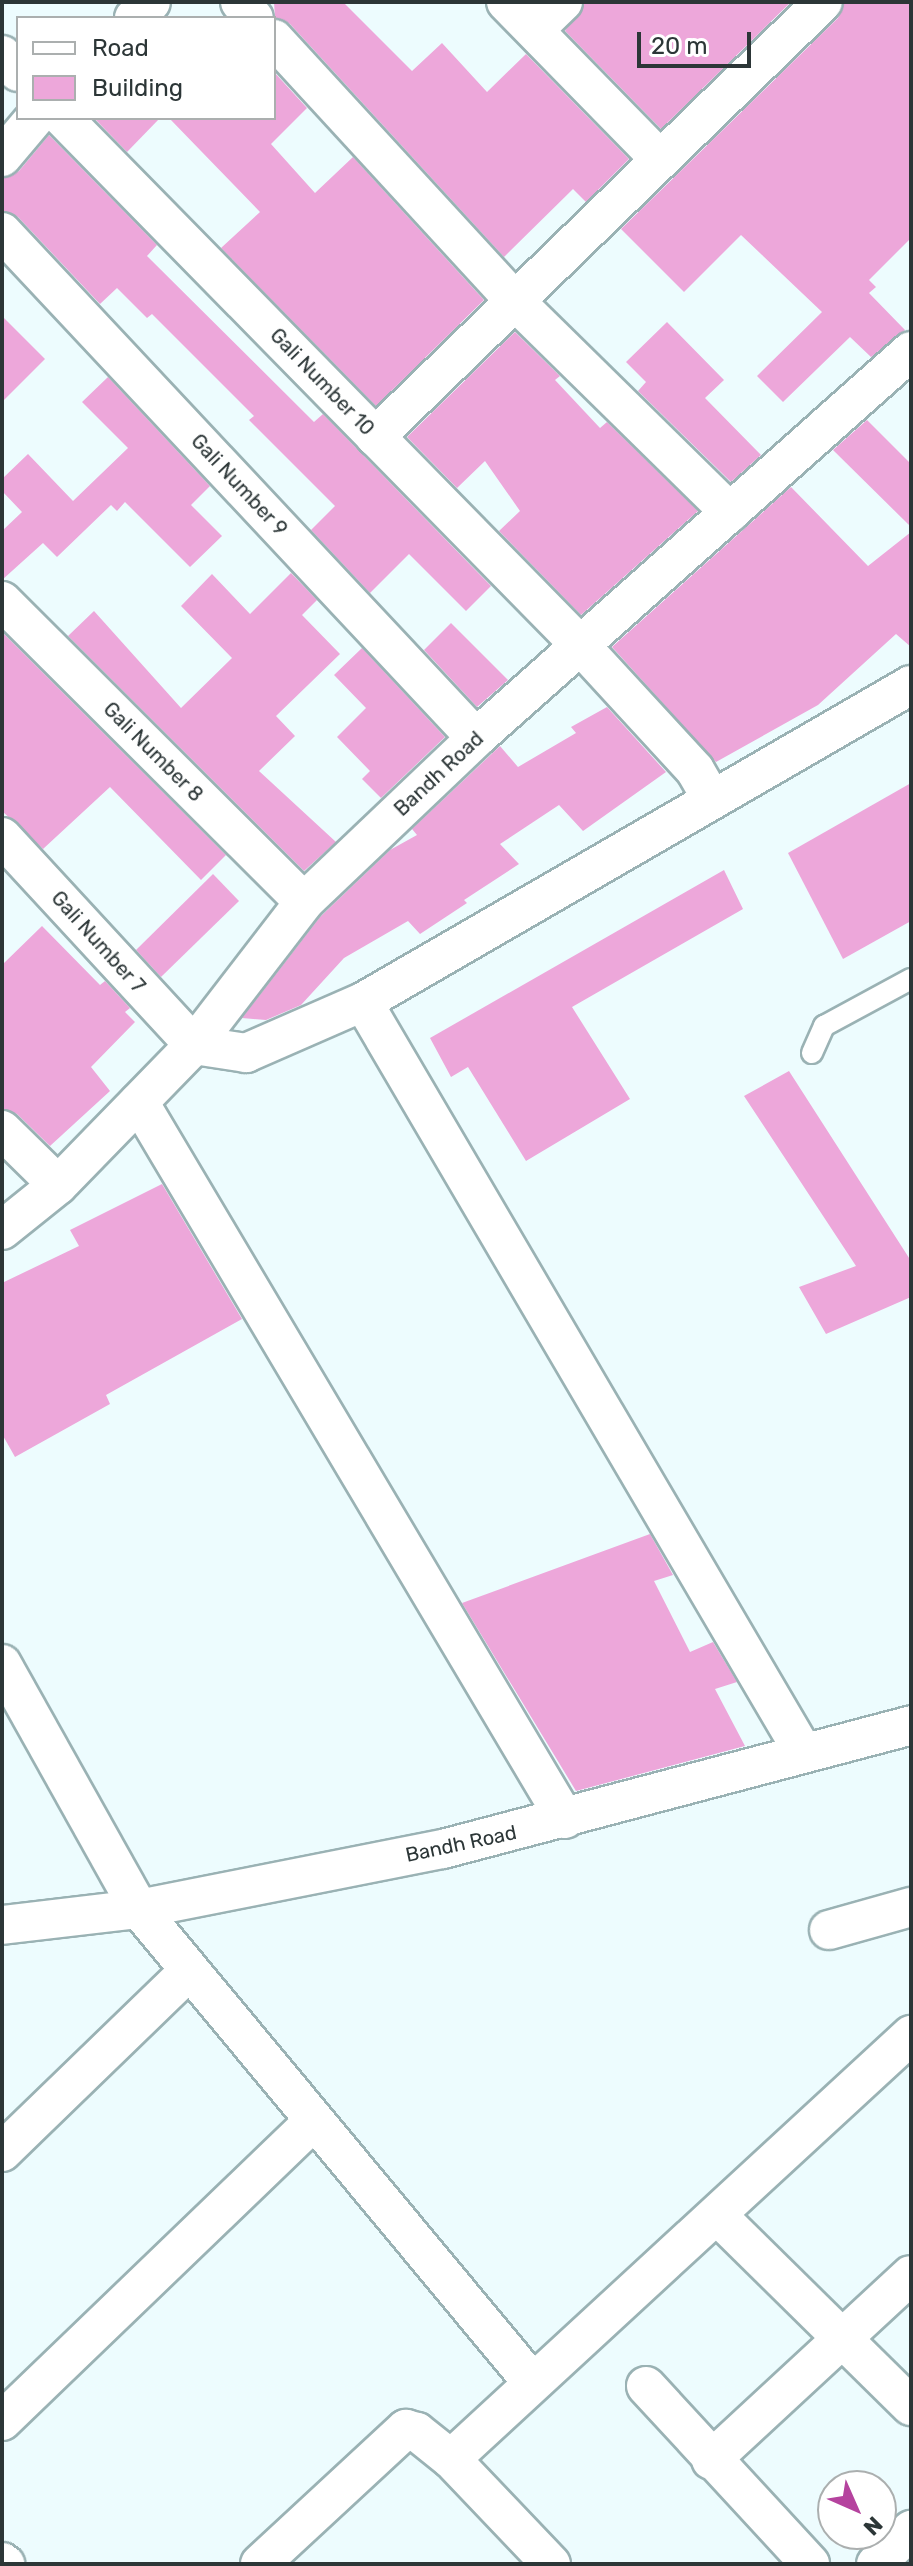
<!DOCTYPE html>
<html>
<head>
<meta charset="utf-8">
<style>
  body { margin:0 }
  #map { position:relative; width:913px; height:2566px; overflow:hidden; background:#edfcfe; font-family:Rubik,sans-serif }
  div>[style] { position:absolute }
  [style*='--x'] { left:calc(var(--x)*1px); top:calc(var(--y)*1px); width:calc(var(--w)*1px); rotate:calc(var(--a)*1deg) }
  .building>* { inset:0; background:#eda7da }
  .roads { filter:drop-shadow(2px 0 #9ab2b4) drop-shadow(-2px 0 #9ab2b4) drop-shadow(0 2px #9ab2b4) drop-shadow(0 -2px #9ab2b4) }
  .lane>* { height:20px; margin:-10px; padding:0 10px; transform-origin:10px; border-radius:10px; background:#fff }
  .street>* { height:38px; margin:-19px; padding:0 19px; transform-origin:19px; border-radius:19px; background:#fff }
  span { translate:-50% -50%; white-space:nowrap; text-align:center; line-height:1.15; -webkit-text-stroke:8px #fff; paint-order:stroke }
  .street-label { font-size:20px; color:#2c3637 }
  .frame { position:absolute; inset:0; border:4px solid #2c3637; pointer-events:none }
  .legend { position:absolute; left:16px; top:16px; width:260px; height:104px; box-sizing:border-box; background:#fff; border:2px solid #abafaf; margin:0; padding:10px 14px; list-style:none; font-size:24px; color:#2c3637 }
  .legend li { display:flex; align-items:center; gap:16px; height:40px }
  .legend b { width:40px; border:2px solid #abafaf }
  .north { position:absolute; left:817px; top:2470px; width:80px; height:80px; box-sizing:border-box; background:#fff; border:2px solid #abafaf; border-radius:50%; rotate:135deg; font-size:22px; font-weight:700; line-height:32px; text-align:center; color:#2c3637 }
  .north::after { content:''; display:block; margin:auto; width:28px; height:36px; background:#b5439e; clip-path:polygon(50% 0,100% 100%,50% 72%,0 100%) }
  .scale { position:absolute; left:637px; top:32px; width:114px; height:36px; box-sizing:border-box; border:4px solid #2c3637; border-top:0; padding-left:10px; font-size:24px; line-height:28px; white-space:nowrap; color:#2c3637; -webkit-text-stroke:6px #fff; paint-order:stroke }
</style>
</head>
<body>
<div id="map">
  <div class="building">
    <i style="clip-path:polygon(274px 2px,343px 2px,412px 71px,442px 43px,487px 92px,526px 54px,629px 159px,586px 202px,573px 189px,504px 257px,290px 24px,275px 18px)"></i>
    <i style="clip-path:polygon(584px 2px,791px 2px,661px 129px,565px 31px)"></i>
    <i style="clip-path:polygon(844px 2px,911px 2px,911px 238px,869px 280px,876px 287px,869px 293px,905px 330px,871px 357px,850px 337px,783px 402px,757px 376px,822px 312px,741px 235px,684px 292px,621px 229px,838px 18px)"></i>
    <i style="clip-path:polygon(274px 72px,307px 108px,271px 144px,315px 193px,353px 157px,484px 300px,376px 406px,221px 248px,260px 212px,169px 118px,274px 118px)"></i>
    <i style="clip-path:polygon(94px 118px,160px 118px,127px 152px)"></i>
    <i style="clip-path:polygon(49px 135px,157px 245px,147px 256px,314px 422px,323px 414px,491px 586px,466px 611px,409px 554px,370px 593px,311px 530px,335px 506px,249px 420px,254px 416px,152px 314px,147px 318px,117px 288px,100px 304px,18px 217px,2px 211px,2px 178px,19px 171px)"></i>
    <i style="clip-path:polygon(2px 316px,45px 359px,2px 402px)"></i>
    <i style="clip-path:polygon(667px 322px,724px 380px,705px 398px,761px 455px,731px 482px,638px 391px,646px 382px,626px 362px)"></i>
    <i style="clip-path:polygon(515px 332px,560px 376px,555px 380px,600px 428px,607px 422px,698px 511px,581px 615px,499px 531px,520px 511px,485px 461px,457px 488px,407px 437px)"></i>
    <i style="clip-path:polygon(108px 377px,210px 486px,191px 505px,222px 536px,190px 567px,125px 502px,117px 511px,111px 505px,57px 557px,43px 543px,2px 580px,2px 531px,22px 512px,2px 491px,2px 479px,28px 454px,73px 501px,128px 448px,82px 402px)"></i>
    <i style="clip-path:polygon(867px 420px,911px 464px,911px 527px,833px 450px)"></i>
    <i style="clip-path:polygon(791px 487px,868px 566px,911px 532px,911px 647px,896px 634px,818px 705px,716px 762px,612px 647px)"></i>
    <i style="clip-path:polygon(291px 573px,317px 600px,302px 615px,340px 654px,276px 716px,295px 736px,259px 771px,336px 842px,304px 871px,68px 636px,94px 611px,181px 708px,232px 658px,181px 606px,212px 574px,250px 614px)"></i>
    <i style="clip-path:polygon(451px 623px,508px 680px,477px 707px,424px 650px)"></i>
    <i style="clip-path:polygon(2px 632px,226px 855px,201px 880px,110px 787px,43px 849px,2px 811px)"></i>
    <i style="clip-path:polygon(362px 648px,445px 737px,381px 798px,362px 779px,370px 771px,337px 737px,366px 708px,334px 675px)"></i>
    <i style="clip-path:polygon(607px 707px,666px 772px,583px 831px,559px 805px,500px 844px,519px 864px,464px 900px,467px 903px,420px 934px,408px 921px,344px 958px,301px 1005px,266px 1020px,242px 1018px,320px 917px,390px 850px,417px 835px,412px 829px,500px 746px,518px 767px,576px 733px,571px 727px)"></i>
    <i style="clip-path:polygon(911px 783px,911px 921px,843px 959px,788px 853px)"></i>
    <i style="clip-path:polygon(724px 870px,743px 909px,572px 1007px,630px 1099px,526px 1161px,468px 1067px,451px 1077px,430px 1038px)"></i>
    <i style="clip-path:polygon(213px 874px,239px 901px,161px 977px,136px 950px)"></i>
    <i style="clip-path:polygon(42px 926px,100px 985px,105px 981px,130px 1008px,125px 1012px,135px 1022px,91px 1067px,110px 1091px,50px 1146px,17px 1114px,2px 1109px,2px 965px)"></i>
    <i style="clip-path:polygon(789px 1071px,911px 1261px,911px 1297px,826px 1334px,799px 1287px,856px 1266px,744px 1096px)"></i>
    <i style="clip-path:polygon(162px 1184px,242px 1319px,106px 1395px,110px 1404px,15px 1457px,2px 1434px,2px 1283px,79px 1246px,70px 1230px)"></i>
    <i style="clip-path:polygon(650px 1534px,673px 1575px,654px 1581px,690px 1652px,713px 1642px,737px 1682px,715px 1689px,745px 1746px,576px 1791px,462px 1603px)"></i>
  </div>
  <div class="roads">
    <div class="lane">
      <i style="--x:812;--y:1053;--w:30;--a:-66"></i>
      <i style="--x:824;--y:1026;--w:99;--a:-28.4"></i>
    </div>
    <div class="street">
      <i style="--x:240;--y:2;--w:21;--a:49"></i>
      <i style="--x:506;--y:2;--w:220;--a:45.6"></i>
      <i style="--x:134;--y:18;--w:23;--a:-43"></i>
      <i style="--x:535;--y:29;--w:39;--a:-44"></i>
      <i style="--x:274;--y:39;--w:355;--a:47.4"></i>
      <i style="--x:514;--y:300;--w:303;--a:44.5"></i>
      <i style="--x:2;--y:55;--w:23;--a:47"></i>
      <i style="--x:63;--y:118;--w:740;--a:45.55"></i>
      <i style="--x:581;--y:646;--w:168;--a:47.4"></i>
      <i style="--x:695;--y:770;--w:34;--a:60"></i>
      <i style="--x:2;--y:157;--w:51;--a:-49.8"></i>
      <i style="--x:2;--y:232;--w:693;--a:46.87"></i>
      <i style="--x:375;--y:437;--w:624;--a:-44.16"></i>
      <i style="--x:2;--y:601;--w:426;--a:44.9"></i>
      <i style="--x:2;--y:837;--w:283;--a:47.3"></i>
      <i style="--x:194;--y:1045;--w:53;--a:8.7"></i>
      <i style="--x:246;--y:1053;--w:128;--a:-23.6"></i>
      <i style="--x:363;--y:1002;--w:633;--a:-30.05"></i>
      <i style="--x:363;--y:1002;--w:870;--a:59.6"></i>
      <i style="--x:139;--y:1102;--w:834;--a:59.28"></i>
      <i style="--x:2;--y:1130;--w:78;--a:44.5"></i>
      <i style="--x:2;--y:1230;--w:72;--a:-38.8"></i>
      <i style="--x:58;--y:1185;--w:195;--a:-45.8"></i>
      <i style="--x:194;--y:1045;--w:180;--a:-52.4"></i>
      <i style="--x:304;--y:902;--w:238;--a:-43.6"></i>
      <i style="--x:476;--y:738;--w:582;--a:-41.66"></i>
      <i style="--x:2;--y:1664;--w:281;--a:60.8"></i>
      <i style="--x:139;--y:1909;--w:615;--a:50.28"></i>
      <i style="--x:2;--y:1925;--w:138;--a:-6.7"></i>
      <i style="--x:139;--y:1909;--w:310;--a:-11.2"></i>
      <i style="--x:443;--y:1849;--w:484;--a:-14.8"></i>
      <i style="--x:829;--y:1930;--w:85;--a:-15.7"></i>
      <i style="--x:2;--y:2152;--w:260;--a:-44.1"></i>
      <i style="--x:717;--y:2215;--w:272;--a:44.6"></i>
      <i style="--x:646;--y:2386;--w:242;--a:47.3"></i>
      <i style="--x:2;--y:2421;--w:431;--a:-43.9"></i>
      <i style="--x:451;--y:2459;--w:626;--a:-42.67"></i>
      <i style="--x:711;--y:2460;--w:272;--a:-42.8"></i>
      <i style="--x:2;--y:2562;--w:4;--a:34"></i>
      <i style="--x:260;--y:2564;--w:199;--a:-42.8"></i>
      <i style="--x:406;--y:2429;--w:11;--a:15"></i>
      <i style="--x:417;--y:2432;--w:43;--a:38.5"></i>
      <i style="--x:451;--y:2459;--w:145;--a:46.4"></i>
      <i style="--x:876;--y:2564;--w:49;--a:-44.2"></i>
    </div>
  </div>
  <div class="street-label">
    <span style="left:322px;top:382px;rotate:46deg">Gali Number 10</span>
    <span style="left:239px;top:485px;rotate:47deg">Gali Number 9</span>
    <span style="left:153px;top:752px;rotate:45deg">Gali Number 8</span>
    <span style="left:439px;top:774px;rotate:-43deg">Bandh Road</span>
    <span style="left:98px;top:942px;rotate:48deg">Gali Number 7</span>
    <span style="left:461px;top:1844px;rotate:-12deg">Bandh Road</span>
  </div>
  <div class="frame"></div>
  <ul class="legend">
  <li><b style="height:10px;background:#fff"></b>Road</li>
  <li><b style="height:22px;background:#eda7da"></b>Building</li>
  </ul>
  <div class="north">N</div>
  <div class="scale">20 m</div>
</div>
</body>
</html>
